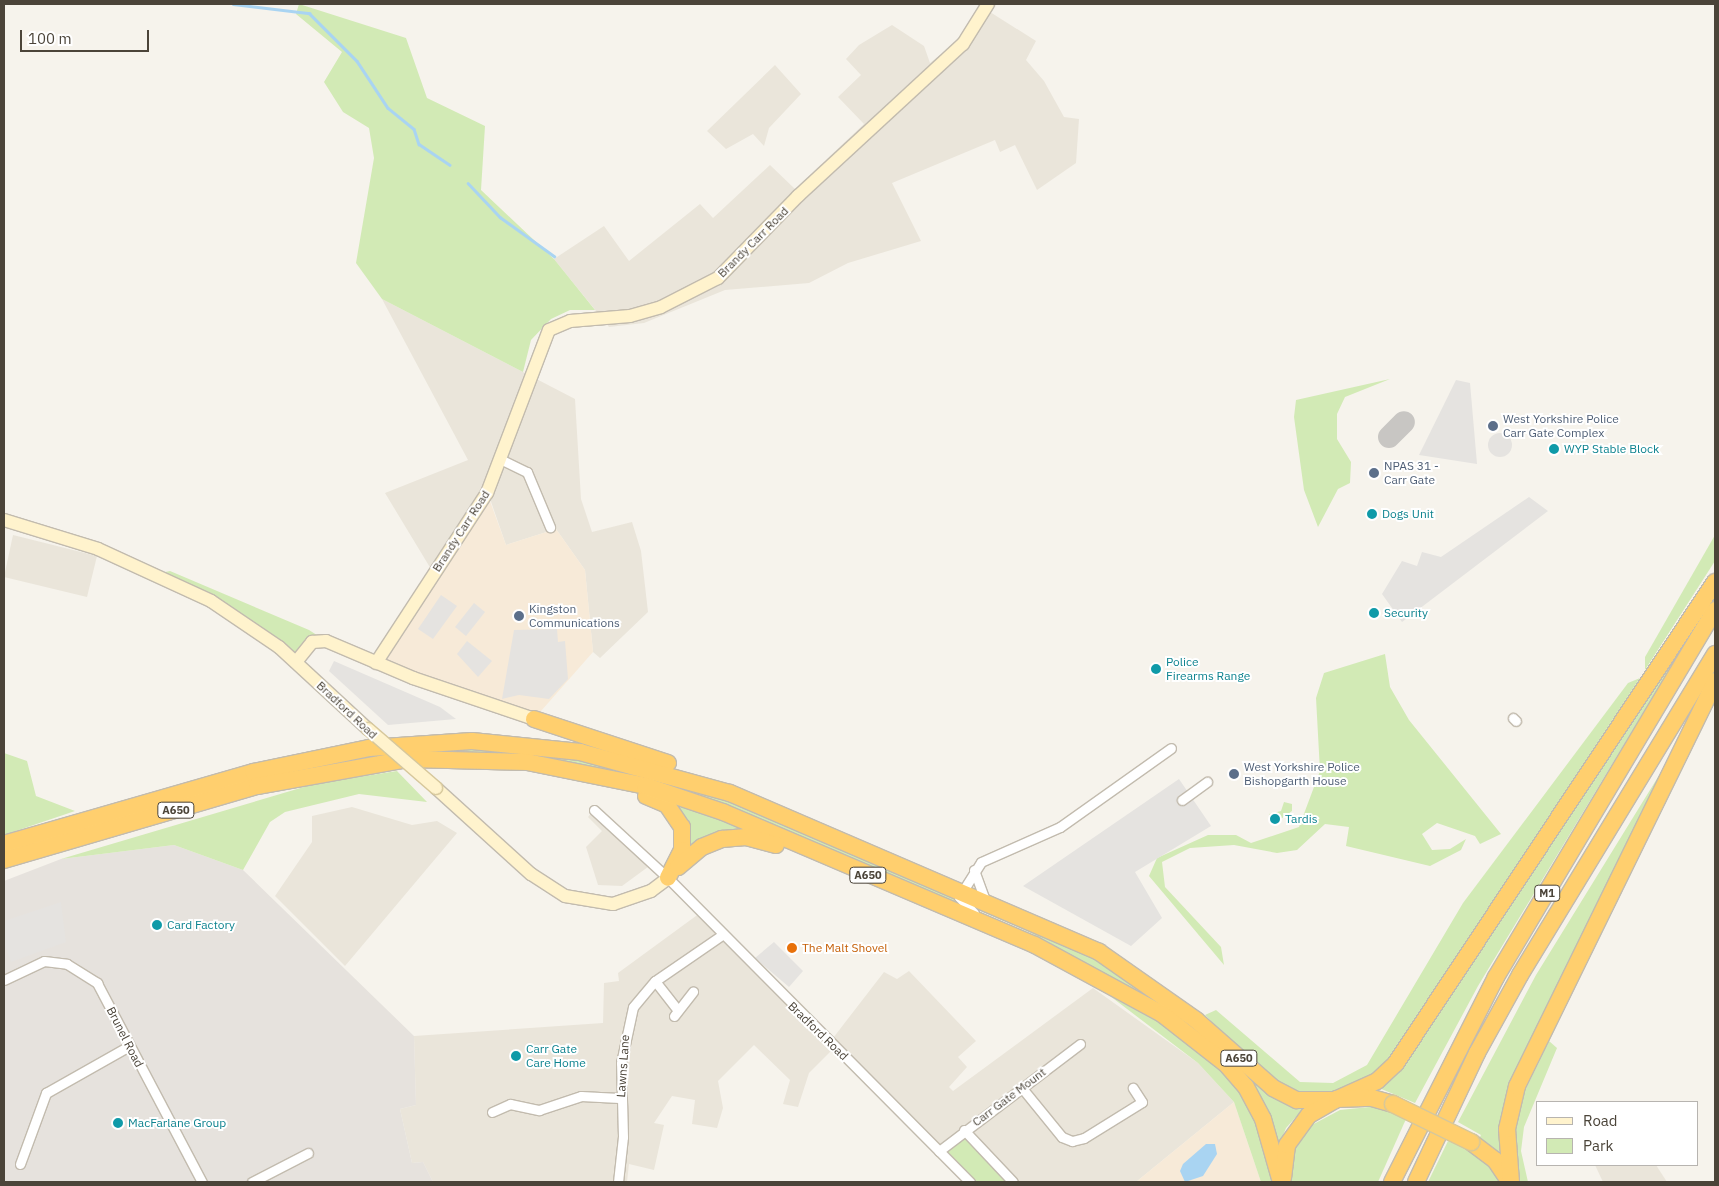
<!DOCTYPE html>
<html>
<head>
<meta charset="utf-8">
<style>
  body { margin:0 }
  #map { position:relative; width:1719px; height:1186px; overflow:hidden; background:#f6f3ec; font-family:"IBM Plex Sans",sans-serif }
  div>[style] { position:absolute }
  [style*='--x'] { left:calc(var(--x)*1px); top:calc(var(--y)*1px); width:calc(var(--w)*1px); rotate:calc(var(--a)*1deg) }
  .residential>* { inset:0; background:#eae5da }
  .commercial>* { inset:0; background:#f7ead8 }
  .industrial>* { inset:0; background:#e6e2dd }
  .green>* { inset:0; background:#d2eab5 }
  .parking>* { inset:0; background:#e5e3e0 }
  .round { border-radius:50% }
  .water>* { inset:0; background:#a9d4f2 }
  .stream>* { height:2.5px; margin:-1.25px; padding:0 1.25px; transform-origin:1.25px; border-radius:1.25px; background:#a9d4f2 }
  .taxiway>* { height:22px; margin:-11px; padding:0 11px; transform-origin:11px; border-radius:11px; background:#c8c6c3 }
  .roads { filter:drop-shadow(1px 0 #c2bbae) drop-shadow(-1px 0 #c2bbae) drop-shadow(0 1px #c2bbae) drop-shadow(0 -1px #c2bbae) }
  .street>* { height:9px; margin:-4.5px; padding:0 4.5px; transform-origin:4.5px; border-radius:4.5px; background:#fff }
  .secondary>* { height:12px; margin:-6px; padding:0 6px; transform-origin:6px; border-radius:6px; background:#fff3cd }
  .highway>* { height:16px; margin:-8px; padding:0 8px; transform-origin:8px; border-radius:8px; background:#ffcf6e }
  .bridges { filter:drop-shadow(1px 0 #d6c79b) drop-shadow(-1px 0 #d6c79b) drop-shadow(0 1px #d6c79b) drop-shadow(0 -1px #d6c79b) }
  .secondary-bridge>* { height:12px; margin:-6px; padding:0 6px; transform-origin:6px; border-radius:6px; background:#fff3cd }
  .highway-bridge>* { height:16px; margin:-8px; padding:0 8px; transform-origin:8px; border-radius:8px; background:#ffcf6e }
  .dots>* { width:14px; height:14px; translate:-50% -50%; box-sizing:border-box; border:2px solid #fff; border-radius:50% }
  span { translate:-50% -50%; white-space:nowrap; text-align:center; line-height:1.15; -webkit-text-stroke:4px #fff; paint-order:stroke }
  .shield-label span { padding:1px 4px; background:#fff; border:1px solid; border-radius:4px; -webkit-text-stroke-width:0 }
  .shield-label { font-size:11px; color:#4b4439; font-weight:700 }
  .street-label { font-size:12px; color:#4b4439 }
  .service-label { font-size:12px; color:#4e5e75 }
  .left { translate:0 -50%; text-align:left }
  .culture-label { font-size:12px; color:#0d838f }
  .food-label { font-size:12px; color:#c56008 }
  .frame { position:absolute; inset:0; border:5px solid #4b4439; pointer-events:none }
  .legend { position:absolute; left:1536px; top:1101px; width:162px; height:65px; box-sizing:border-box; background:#fff; border:1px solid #b7b4b0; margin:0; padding:6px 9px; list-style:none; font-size:15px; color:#4b4439 }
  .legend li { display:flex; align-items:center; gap:10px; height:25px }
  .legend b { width:25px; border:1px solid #b7b4b0 }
  .scale { position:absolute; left:20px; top:30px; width:129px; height:22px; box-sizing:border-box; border:2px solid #4b4439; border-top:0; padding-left:6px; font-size:15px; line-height:18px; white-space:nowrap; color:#4b4439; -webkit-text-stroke:4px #fff; paint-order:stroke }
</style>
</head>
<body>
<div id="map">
  <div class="residential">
    <i style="clip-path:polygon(979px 5px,1036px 41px,1026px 60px,1044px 81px,1064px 117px,1079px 119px,1076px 163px,1037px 190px,1015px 145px,1000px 152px,995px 140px,892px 183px,921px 241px,848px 263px,809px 283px,725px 290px,644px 323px,609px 327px,554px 259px,604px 226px,629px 261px,700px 204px,713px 218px,770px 165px,795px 189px,864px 124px,838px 97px,861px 75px,846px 59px,859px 45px,892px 25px,924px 46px,930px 63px,959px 40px)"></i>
    <i style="clip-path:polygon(775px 65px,801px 94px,769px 128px,764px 146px,753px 134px,726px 149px,707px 131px)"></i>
    <i style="clip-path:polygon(382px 299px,575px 399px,581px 499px,592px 532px,632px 522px,641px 551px,648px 612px,600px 658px,593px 652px,585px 570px,556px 529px,506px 545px,488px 493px,434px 574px,385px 493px,468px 460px)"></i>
    <i style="clip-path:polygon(13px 535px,97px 556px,87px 597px,4px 577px)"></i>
    <i style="clip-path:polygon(352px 807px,412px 825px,437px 821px,457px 833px,345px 966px,275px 896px,312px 842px,312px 816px)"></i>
    <i style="clip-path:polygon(594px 810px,652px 864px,622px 886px,598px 885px,586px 847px,602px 831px,588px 817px)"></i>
    <i style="clip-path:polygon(700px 913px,830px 1042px,884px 972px,897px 979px,909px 971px,976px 1041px,958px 1057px,967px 1067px,949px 1087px,953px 1091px,1093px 988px,1198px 1063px,1234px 1102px,1136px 1182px,1013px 1182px,939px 1151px,835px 1047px,809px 1073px,798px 1107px,783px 1104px,790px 1080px,754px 1045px,718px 1081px,723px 1108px,717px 1128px,692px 1124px,695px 1100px,672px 1096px,654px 1123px,664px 1125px,654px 1170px,629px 1164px,627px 1182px,433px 1182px,423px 1162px,412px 1163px,400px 1109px,416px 1105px,414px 1036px,603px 1023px,604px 983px,619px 981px,618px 973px)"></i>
    <i style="clip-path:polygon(1595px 1165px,1656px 1165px,1667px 1182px,1603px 1182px)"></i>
  </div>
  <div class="commercial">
    <i style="clip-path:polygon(487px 493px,506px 545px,556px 529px,585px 570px,593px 652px,534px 719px,376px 663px)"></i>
    <i style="clip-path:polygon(1234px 1102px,1261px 1182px,1136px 1182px)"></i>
  </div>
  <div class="industrial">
    <i style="clip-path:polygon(174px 845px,243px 870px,414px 1036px,416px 1105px,400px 1109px,412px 1163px,423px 1162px,433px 1182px,4px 1182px,4px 881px,61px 859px)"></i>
  </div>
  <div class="green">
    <i style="clip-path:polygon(299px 4px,406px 38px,427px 98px,485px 126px,481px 190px,554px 259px,595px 310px,570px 310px,551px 319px,531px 340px,523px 372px,382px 299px,356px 263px,374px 158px,369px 128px,343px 112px,324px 82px,342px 52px,296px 14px)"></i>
    <i style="clip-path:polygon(1390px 379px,1345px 397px,1337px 414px,1337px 439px,1351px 462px,1350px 483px,1338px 489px,1318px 527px,1304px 490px,1294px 417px,1296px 400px)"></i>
    <i style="clip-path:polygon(1715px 535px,1715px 561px,1645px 670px,1645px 657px)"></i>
    <i style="clip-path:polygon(170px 571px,309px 630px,326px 641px,318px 641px,296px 662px,279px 647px,156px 574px)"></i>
    <i style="clip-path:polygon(1695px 627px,1478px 986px,1415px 1103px,1379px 1088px,1401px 1068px)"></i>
    <i style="clip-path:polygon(1385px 654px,1390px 687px,1409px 720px,1501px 834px,1480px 844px,1475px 836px,1437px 823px,1422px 834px,1432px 850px,1450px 849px,1466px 839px,1461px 850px,1430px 866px,1346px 846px,1349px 827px,1325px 824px,1297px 850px,1277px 853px,1234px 845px,1190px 848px,1162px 862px,1165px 887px,1221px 947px,1224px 965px,1149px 876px,1157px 858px,1208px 835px,1236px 835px,1251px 843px,1299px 827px,1320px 771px,1316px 698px,1324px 673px)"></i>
    <i style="clip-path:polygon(1640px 678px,1380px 1074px,1336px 1092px,1302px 1093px,1270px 1078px,1205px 1015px,1216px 1010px,1300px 1082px,1333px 1083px,1367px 1065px,1463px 903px,1628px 683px)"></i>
    <i style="clip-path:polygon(464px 747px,594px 760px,753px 808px,955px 894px,959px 907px,686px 794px,414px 753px)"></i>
    <i style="clip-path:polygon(4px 753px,27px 761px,36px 796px,75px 811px,4px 835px)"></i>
    <i style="clip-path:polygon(1666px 764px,1511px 1082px,1501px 1114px,1499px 1154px,1479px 1139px,1481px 1135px,1458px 1122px,1536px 975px)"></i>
    <i style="clip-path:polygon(397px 771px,427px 802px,359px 794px,285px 812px,270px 822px,243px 870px,174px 845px,61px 859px,314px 784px)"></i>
    <i style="clip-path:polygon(675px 802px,743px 828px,743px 830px,690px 847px)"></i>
    <i style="clip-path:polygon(1284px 802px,1292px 804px,1292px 811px,1274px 824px,1269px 814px,1281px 811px)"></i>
    <i style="clip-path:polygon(975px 903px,1094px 955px,1230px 1058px,1270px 1095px,1303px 1109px,1286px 1128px,1278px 1148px,1269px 1123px,1170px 1013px,1031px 933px,971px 907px)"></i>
    <i style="clip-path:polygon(1110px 996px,1164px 1025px,1234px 1080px,1260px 1127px,1272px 1182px,1261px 1182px,1234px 1102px,1198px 1063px)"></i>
    <i style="clip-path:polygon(1549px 1041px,1557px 1048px,1524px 1127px,1521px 1151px,1528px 1182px,1520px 1182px,1514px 1132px,1521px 1099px)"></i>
    <i style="clip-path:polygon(1379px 1106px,1406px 1119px,1378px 1182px,1291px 1182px,1294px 1150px,1308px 1127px,1340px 1110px)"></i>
    <i style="clip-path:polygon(964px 1130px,1013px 1182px,970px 1182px,939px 1151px)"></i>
    <i style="clip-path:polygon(1448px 1141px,1480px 1155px,1500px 1182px,1428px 1182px)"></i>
  </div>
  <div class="parking">
    <i style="clip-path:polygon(1456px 380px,1470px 383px,1477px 464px,1419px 455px)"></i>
    <i class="round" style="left:1488px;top:433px;width:24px;height:24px"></i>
    <i style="clip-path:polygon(1529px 497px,1548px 511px,1402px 622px,1382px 594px,1402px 561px,1417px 566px,1422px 552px,1441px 557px)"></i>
    <i style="clip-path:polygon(441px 595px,457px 606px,433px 639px,418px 629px)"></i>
    <i style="clip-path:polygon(474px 603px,485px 612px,466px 636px,455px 627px)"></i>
    <i style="clip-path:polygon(557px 629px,558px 642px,565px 641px,568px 679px,549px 699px,519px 695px,502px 699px,514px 630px)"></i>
    <i style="clip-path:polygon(467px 641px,492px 661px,478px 677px,457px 654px)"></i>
    <i style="clip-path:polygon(334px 661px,440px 707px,456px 719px,388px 725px,329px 671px)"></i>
    <i style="clip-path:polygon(1179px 779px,1211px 826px,1135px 872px,1162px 918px,1131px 946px,1023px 886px)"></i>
    <i style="clip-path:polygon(61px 902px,66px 942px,11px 962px,4px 943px,4px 921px)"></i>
    <i style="clip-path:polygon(774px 942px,803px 971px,789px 987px,755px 958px)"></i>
  </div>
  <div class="water">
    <i style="clip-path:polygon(1206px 1144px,1215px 1144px,1217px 1154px,1203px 1176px,1185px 1182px,1180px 1171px,1183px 1164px)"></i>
  </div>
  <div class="stream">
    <i style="--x:189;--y:4;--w:14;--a:0"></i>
    <i style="--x:233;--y:4;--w:77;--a:6.8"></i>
    <i style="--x:309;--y:13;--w:68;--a:45"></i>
    <i style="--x:357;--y:61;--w:56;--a:56.6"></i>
    <i style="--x:388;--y:108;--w:33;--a:39"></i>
    <i style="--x:414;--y:129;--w:16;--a:72"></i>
    <i style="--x:419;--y:144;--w:37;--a:34"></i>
    <i style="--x:468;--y:183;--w:47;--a:46.7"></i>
    <i style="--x:500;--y:217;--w:67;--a:35.8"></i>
  </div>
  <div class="taxiway">
    <i style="--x:1389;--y:437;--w:21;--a:-45"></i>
  </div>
  <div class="roads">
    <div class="street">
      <i style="--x:502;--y:460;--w:28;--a:26"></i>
      <i style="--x:527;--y:472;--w:60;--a:67.3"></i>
      <i style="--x:1513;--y:718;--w:4;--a:45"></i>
      <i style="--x:1182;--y:800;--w:31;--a:-36"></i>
      <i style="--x:594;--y:810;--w:100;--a:42.6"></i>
      <i style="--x:668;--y:878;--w:429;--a:45.2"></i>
      <i style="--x:974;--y:870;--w:32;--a:70"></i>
      <i style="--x:974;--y:913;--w:22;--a:-133"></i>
      <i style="--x:959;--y:897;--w:41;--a:-57.8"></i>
      <i style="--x:981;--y:862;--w:86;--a:-23.9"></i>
      <i style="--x:1060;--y:827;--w:136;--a:-35.4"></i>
      <i style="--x:4;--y:980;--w:44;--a:-25.4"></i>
      <i style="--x:44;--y:961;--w:23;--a:7"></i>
      <i style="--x:67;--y:964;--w:36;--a:32"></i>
      <i style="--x:97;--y:983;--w:225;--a:62.2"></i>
      <i style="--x:655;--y:981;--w:36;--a:52"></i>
      <i style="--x:674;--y:1016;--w:31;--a:-52"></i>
      <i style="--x:1022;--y:1088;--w:63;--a:50.8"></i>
      <i style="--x:1062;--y:1137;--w:11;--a:22"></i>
      <i style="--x:1072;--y:1141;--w:12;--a:-14"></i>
      <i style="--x:1084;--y:1138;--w:68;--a:-31.8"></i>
      <i style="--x:1142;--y:1102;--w:17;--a:-123"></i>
      <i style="--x:492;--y:1112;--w:20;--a:-24"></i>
      <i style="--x:510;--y:1104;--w:30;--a:12"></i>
      <i style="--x:539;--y:1110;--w:44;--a:-18.4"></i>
      <i style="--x:581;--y:1096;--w:38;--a:3"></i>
      <i style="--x:964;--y:1130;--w:71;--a:46.7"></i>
      <i style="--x:939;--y:1151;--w:177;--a:-37.2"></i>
      <i style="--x:20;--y:1164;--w:76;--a:-69.9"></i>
      <i style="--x:46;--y:1093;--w:95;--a:-29.5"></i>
      <i style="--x:252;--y:1182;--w:63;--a:-27.4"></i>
      <i style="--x:618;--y:1182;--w:45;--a:-83.7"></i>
      <i style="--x:623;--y:1137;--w:74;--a:-91.5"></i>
      <i style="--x:621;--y:1063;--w:57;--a:-77.9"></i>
      <i style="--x:633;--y:1007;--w:34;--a:-50"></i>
      <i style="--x:655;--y:981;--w:81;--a:-34.5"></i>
    </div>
    <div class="secondary">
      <i style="--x:4;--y:520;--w:98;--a:17.1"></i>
      <i style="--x:98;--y:549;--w:124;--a:24.7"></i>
      <i style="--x:211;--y:601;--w:82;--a:34.1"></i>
      <i style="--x:279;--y:647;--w:121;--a:42.7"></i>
      <i style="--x:296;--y:662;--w:26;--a:-51"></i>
      <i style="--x:312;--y:642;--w:14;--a:-4"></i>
      <i style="--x:326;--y:641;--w:95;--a:23"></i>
      <i style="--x:413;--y:678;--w:128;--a:18.7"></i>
      <i style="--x:376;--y:663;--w:203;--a:-56.9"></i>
      <i style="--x:487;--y:493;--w:174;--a:-69.2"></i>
      <i style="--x:549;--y:330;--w:23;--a:-23"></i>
      <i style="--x:570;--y:321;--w:60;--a:-4.8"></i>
      <i style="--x:630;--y:316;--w:32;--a:-16"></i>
      <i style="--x:661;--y:307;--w:64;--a:-27"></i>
      <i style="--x:718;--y:278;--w:115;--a:-45.7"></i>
      <i style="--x:798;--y:196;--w:224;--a:-42.7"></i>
      <i style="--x:963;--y:44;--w:47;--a:-58"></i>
      <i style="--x:436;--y:788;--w:128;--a:42.2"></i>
      <i style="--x:531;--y:874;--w:40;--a:32.9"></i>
      <i style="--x:565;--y:896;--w:49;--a:9.5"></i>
      <i style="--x:613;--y:904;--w:40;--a:-18.9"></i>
      <i style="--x:651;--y:891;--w:21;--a:-37"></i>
    </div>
    <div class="highway">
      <i style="--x:534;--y:719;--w:141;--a:18.2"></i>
      <i style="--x:646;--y:796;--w:23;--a:23"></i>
      <i style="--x:667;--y:805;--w:27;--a:56"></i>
      <i style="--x:682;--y:827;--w:23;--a:90"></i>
      <i style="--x:682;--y:850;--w:31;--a:117"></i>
      <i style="--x:4;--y:844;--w:259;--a:-16.1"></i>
      <i style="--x:253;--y:772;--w:118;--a:-11.7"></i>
      <i style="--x:369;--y:748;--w:103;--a:-3.9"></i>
      <i style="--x:472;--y:741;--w:109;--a:5.8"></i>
      <i style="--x:580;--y:752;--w:156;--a:15.3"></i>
      <i style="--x:730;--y:793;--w:402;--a:23.3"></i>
      <i style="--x:1099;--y:952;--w:118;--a:35"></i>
      <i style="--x:1196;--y:1020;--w:103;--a:41.4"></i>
      <i style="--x:1273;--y:1088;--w:27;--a:27"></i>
      <i style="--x:1297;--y:1100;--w:38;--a:0"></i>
      <i style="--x:4;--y:860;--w:264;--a:-16.3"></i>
      <i style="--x:257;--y:786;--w:154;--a:-10.1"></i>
      <i style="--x:409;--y:759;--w:118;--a:1.5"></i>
      <i style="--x:527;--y:762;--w:121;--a:11.4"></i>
      <i style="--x:646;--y:786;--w:81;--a:18.7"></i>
      <i style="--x:723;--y:812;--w:339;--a:23.1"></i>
      <i style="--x:1035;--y:945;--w:145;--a:28.5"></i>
      <i style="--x:1162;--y:1014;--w:81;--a:38"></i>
      <i style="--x:1226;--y:1064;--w:30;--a:49"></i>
      <i style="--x:1246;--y:1087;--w:36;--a:62"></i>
      <i style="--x:1263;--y:1119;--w:66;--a:74.1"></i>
      <i style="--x:678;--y:867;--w:31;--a:-40"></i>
      <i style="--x:702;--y:847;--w:22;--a:-22"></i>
      <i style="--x:722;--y:839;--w:24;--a:-5"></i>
      <i style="--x:746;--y:837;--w:31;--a:15"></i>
      <i style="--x:1337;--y:1099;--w:44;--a:-24.2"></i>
      <i style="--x:1377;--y:1081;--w:26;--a:-43"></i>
      <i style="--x:1396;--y:1063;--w:577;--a:-56.45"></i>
      <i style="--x:1471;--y:1142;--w:30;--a:37"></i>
      <i style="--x:1495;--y:1160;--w:25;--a:56"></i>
      <i style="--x:1283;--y:1178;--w:33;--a:-83"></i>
      <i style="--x:1287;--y:1145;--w:37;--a:-54"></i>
      <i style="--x:1309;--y:1115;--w:32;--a:-30"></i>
      <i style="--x:1337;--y:1099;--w:35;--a:-2"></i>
      <i style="--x:1372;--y:1098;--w:22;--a:16"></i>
      <i style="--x:1392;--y:1182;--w:230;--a:-63.1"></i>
      <i style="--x:1496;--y:977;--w:427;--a:-59.2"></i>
      <i style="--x:1416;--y:1182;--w:143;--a:-64.7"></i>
      <i style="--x:1477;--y:1053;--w:89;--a:-61.1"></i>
      <i style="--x:1520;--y:975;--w:376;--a:-58.7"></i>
      <i style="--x:1511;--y:1182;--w:53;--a:-94.3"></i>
      <i style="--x:1507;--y:1129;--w:44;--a:-76.9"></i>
      <i style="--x:1517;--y:1086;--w:451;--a:-63.9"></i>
    </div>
  </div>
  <div class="bridges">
    <div class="secondary-bridge">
      <i style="--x:368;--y:729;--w:90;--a:40.9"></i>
    </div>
    <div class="highway-bridge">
      <i style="--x:1393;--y:1104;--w:87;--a:26"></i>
    </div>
  </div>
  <div class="dots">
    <i style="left:1493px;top:426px;background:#5c6f8a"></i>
    <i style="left:1554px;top:449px;background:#0f9aa8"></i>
    <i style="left:1374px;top:473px;background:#5c6f8a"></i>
    <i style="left:1372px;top:514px;background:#0f9aa8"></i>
    <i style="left:1374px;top:613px;background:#0f9aa8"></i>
    <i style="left:519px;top:616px;background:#5c6f8a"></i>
    <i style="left:1156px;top:669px;background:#0f9aa8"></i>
    <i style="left:1234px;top:774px;background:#5c6f8a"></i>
    <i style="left:1275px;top:819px;background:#0f9aa8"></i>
    <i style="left:157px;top:925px;background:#0f9aa8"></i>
    <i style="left:792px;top:948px;background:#e8710a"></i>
    <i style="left:516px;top:1056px;background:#0f9aa8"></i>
    <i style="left:118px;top:1123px;background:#0f9aa8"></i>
  </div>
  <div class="shield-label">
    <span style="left:176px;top:810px">A650</span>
    <span style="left:868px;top:875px">A650</span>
    <span style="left:1547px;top:893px">M1</span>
    <span style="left:1239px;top:1058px">A650</span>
  </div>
  <div class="street-label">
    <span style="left:753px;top:242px;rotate:-45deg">Brandy Carr Road</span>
    <span style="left:461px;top:531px;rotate:-57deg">Brandy Carr Road</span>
    <span style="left:347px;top:710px;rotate:43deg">Bradford Road</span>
    <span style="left:818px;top:1031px;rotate:44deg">Bradford Road</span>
    <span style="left:125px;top:1037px;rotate:63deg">Brunel Road</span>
    <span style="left:623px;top:1066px;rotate:-86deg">Lawns Lane</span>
    <span style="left:1009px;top:1097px;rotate:-37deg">Carr Gate Mount</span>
  </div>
  <div class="service-label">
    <span class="left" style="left:1503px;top:426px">West Yorkshire Police<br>Carr Gate Complex</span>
    <span class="left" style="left:1384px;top:473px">NPAS 31 -<br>Carr Gate</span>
    <span class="left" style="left:529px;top:616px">Kingston<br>Communications</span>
    <span class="left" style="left:1244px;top:774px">West Yorkshire Police<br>Bishopgarth House</span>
  </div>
  <div class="culture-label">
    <span class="left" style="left:1564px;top:449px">WYP Stable Block</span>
    <span class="left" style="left:1382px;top:514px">Dogs Unit</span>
    <span class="left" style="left:1384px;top:613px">Security</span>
    <span class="left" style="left:1166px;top:669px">Police<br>Firearms Range</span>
    <span class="left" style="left:1285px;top:819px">Tardis</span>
    <span class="left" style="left:167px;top:925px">Card Factory</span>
    <span class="left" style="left:526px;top:1056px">Carr Gate<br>Care Home</span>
    <span class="left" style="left:128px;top:1123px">MacFarlane Group</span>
  </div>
  <div class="food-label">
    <span class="left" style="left:802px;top:948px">The Malt Shovel</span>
  </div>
  <div class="frame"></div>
  <ul class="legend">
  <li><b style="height:6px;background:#fff3cd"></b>Road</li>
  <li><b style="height:14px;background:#d2eab5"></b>Park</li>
  </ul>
  <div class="scale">100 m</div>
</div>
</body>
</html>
